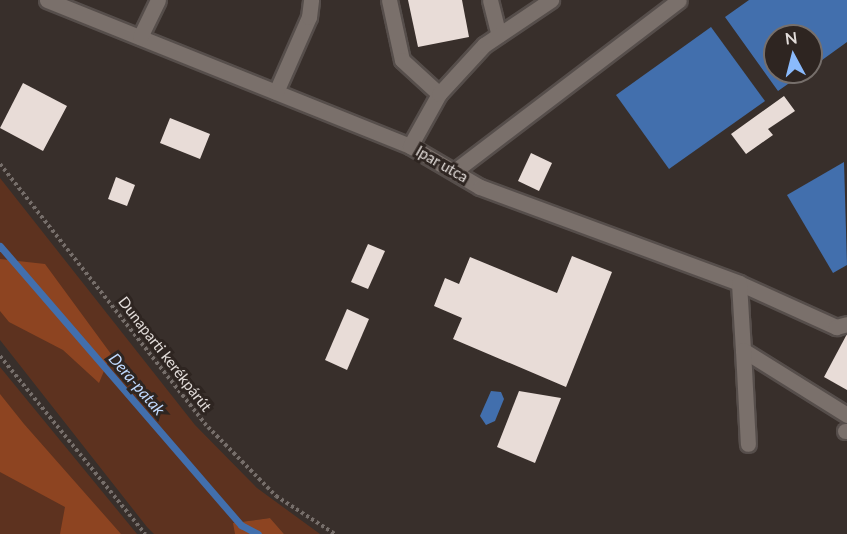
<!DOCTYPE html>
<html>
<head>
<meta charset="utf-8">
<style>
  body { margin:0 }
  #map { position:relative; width:847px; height:534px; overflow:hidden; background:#382f2b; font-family:Lato,sans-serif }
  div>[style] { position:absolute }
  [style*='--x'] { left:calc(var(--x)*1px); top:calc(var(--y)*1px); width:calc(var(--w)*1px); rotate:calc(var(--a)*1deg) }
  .green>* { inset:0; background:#5d321f }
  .forest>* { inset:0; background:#8d4421 }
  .water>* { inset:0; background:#426fad }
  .stream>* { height:7px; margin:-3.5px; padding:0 3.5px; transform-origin:3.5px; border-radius:3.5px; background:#426fad }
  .building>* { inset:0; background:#e8dcd7 }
  .path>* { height:4px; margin-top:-2px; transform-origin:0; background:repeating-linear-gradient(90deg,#766e6a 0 3px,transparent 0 6px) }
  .roads { filter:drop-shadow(2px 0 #564e4b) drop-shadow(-2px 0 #564e4b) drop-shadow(0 2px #564e4b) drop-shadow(0 -2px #564e4b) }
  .minor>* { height:15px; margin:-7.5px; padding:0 7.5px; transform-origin:7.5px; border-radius:7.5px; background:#7a706b }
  span { translate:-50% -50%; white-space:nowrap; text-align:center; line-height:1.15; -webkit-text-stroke:6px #2e2521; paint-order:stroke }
  .street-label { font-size:15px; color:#e3ddda }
  .water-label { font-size:16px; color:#c1dafe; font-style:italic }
  .north { position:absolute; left:763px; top:24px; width:60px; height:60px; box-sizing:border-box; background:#2e2521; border:2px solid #766f6b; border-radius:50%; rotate:353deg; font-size:16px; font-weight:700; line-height:24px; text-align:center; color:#e3ddda }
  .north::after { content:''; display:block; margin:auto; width:21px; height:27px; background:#8abafc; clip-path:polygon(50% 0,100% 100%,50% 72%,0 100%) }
</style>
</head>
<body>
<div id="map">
  <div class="green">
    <i style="clip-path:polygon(0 178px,195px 425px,257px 488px,320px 534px,284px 534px,270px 518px,234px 523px,235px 534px,154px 534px,147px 527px,0 340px)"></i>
    <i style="clip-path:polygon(0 367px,137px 534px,0 534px)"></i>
  </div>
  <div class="forest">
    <i style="clip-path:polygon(0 259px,45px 264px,111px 354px,99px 383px,63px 350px,9px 322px,0 311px)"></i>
    <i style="clip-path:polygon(0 394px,24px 424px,121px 534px,60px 534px,65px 507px,0 472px)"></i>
    <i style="clip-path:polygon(270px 518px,284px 534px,235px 534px,233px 523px)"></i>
  </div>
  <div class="water">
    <i style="clip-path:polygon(749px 0,847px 0,847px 42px,811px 68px,811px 36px,775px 36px,775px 72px,805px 72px,778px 91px,725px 17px)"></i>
    <i style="clip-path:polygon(711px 27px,765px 101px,669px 169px,616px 95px)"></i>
    <i style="clip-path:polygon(844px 162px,847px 265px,833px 273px,787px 195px)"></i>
    <i style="clip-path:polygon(491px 391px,501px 392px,504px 399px,495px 421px,486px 425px,480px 416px)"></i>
  </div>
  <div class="stream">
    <i style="--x:0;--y:246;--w:369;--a:49.2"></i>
    <i style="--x:241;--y:525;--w:19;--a:28"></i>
  </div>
  <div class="building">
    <i style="clip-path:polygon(408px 0,462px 0,469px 37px,418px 47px)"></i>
    <i style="clip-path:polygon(23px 83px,67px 106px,43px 151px,0 128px)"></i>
    <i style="clip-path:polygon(784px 96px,795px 111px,768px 129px,773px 135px,746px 154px,731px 134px)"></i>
    <i style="clip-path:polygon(170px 118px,210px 134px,200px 159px,160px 143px)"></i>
    <i style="clip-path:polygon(531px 153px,552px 163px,539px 191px,518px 181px)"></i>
    <i style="clip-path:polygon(116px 177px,135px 185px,127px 206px,108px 199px)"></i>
    <i style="clip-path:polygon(368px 244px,385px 251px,368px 289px,351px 282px)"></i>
    <i style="clip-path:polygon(572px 256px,612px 272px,566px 387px,453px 339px,462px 318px,434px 306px,445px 278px,459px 284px,470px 257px,557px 293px)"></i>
    <i style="clip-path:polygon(347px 309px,369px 319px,347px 370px,325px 360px)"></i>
    <i style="clip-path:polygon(847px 334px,847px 390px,824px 377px)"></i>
    <i style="clip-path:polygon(519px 391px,561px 398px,535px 463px,497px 447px)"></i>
  </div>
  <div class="path">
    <i style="--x:0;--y:164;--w:335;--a:51.7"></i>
    <i style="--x:208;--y:427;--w:97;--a:45.4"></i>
    <i style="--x:276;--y:496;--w:70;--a:32.8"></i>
    <i style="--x:0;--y:356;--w:230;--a:50.8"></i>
  </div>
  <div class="roads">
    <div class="minor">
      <i style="--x:47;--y:0;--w:391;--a:21.9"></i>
      <i style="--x:410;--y:146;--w:81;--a:30.4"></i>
      <i style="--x:480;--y:187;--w:276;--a:20.3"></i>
      <i style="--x:739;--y:283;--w:107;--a:24.4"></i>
      <i style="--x:836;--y:327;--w:11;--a:-15"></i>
      <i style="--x:389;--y:0;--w:61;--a:77.8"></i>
      <i style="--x:402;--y:60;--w:50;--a:42.6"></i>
      <i style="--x:490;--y:0;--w:36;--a:76"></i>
      <i style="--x:140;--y:37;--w:41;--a:-64.1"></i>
      <i style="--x:276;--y:92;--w:82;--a:-66.3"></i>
      <i style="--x:309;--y:17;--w:17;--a:-83"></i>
      <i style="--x:410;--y:146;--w:60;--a:-60.9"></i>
      <i style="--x:439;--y:94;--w:67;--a:-47.4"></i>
      <i style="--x:484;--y:45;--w:81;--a:-33.9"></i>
      <i style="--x:456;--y:170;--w:280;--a:-37.3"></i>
      <i style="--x:739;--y:283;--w:67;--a:86.6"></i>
      <i style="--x:743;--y:350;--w:123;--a:32"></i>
      <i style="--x:743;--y:350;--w:94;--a:87"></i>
      <i style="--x:845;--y:431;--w:2;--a:0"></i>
    </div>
  </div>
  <div class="street-label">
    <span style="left:442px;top:164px;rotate:30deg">Ipar utca</span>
    <span style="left:165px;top:354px;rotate:52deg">Dunaparti kerékpárút</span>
  </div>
  <div class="water-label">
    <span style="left:137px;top:384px;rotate:49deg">Dera-patak</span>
  </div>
  <div class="north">N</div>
</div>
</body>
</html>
